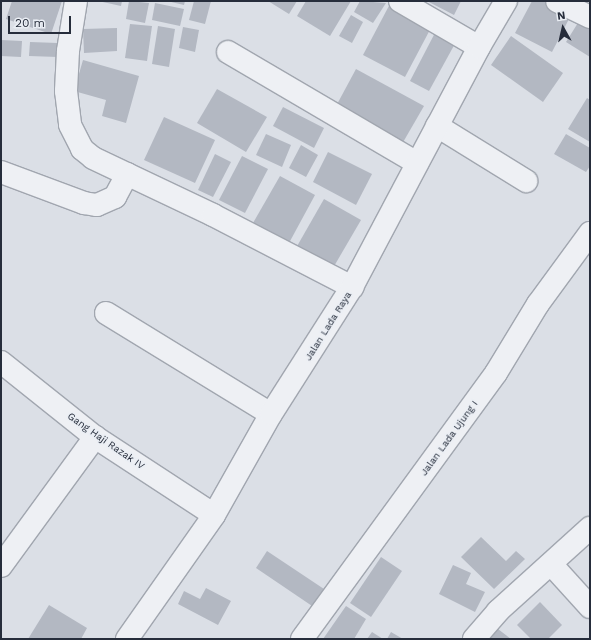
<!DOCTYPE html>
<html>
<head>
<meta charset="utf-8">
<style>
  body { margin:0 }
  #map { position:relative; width:591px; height:640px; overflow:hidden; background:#dbdfe6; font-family:"Work Sans",sans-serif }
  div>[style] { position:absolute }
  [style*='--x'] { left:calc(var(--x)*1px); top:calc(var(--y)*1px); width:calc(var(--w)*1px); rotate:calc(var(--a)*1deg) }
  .building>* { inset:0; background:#b3b8c2 }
  .roads { filter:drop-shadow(1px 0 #a1a6af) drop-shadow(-1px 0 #a1a6af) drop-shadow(0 1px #a1a6af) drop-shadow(0 -1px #a1a6af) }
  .minor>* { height:22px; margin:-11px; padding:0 11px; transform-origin:11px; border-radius:11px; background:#eef0f4 }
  span { translate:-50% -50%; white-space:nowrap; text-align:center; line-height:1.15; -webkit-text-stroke:3px #eaeef4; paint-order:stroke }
  .street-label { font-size:10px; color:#262d3b }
  .frame { position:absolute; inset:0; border:2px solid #262d3b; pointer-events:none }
  .north { position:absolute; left:543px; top:8px; width:40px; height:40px; -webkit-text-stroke:3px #eaeef4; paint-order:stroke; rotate:352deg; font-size:11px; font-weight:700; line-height:16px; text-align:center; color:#262d3b }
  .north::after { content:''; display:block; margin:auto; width:14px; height:18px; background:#262d3b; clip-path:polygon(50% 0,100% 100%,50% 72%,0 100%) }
  .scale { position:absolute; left:8px; top:16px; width:63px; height:18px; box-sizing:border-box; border:2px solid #262d3b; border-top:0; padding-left:5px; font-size:12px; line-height:14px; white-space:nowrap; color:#262d3b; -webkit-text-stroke:3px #eaeef4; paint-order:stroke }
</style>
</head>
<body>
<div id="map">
  <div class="building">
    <i style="clip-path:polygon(12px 1px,62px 1px,51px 34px,6px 19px)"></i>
    <i style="clip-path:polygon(98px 1px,122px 1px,121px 6px)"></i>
    <i style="clip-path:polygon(129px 1px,149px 3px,145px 23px,126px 19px)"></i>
    <i style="clip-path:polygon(167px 1px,185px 1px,184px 5px)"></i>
    <i style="clip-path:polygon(194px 1px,211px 1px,205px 24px,189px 20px)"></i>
    <i style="clip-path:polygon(268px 1px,297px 1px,289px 14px)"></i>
    <i style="clip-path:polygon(306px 1px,351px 1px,330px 36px,297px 16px)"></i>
    <i style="clip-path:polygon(360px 1px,386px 3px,373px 23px,354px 12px)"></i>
    <i style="clip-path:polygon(427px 1px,461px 1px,454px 15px)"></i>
    <i style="clip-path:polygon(532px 1px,544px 1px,571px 15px,552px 52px,515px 33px)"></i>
    <i style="clip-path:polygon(391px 2px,433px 24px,405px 77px,363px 55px)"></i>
    <i style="clip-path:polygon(155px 3px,184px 9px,180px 26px,152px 20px)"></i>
    <i style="clip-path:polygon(351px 15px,363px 22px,352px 43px,339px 36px)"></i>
    <i style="clip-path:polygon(581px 18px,590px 23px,590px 57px,566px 42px)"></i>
    <i style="clip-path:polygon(130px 24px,152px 26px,147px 61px,125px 58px)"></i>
    <i style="clip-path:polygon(158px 26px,175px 29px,169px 67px,152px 64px)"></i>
    <i style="clip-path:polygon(183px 27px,199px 30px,195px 52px,179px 48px)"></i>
    <i style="clip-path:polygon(117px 28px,117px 51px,84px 53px,83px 29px)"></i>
    <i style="clip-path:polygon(437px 29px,457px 40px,429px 91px,410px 81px)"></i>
    <i style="clip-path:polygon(511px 36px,563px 73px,543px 102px,491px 65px)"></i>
    <i style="clip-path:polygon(1px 40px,22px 41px,21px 57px,1px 56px)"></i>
    <i style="clip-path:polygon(30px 42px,58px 43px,58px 57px,29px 56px)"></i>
    <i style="clip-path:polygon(83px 60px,139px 76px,126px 123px,102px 116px,106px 100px,74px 91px)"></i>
    <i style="clip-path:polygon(356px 69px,424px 106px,402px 144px,335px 108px)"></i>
    <i style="clip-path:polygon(217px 89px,267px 117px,246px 152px,197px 123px)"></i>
    <i style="clip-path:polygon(587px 98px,590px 100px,590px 142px,568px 129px)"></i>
    <i style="clip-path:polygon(283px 107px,324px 128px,314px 148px,273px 126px)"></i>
    <i style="clip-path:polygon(164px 117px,215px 140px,195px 183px,144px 160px)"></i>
    <i style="clip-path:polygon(266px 134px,291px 145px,282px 167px,256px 155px)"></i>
    <i style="clip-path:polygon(566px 134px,590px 148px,590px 166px,586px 172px,554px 154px)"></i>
    <i style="clip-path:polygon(301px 145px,318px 155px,306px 177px,289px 168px)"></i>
    <i style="clip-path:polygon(328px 152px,372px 174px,356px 205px,313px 182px)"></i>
    <i style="clip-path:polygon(215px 154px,231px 162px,213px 197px,198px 190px)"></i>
    <i style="clip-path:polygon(242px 156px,268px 169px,245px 213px,219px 200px)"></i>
    <i style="clip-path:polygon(280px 176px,315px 195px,289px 243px,253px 223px)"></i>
    <i style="clip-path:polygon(324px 199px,361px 220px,333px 268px,296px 248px)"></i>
    <i style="clip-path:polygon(481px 537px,506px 561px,516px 551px,525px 559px,494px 589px,461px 557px)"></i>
    <i style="clip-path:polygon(267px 551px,330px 593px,318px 610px,256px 568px)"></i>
    <i style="clip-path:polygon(381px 557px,402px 571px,371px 617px,350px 603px)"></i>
    <i style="clip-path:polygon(453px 565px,471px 573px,466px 584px,485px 592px,475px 612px,439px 594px)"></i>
    <i style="clip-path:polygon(206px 588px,231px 601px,218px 625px,178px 604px,184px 591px,200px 599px)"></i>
    <i style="clip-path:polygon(540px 602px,562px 625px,548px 639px,531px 639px,517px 625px)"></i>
    <i style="clip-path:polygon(49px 605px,87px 628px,81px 639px,28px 639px)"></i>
    <i style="clip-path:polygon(346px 606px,366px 619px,354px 639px,323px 639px)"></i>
    <i style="clip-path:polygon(498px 629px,511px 639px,490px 639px)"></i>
    <i style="clip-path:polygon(372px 632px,383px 639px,367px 639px)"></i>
    <i style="clip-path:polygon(391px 632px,403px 639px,387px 639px)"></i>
  </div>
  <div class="roads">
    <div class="minor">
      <i style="--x:76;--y:1;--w:51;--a:99.1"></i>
      <i style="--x:68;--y:51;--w:40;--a:92.9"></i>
      <i style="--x:66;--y:91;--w:34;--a:83"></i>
      <i style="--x:70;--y:125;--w:27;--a:63"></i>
      <i style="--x:82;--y:149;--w:14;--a:39"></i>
      <i style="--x:93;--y:158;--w:133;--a:25.4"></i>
      <i style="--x:213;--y:215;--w:157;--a:27.4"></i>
      <i style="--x:400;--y:1;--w:91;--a:30.2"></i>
      <i style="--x:557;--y:1;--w:37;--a:26"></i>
      <i style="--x:228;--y:52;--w:219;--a:30.4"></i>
      <i style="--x:437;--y:126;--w:105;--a:31.7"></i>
      <i style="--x:1;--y:172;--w:89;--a:20.5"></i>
      <i style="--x:84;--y:203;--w:13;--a:9"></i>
      <i style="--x:97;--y:205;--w:20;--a:-24"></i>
      <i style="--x:115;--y:197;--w:26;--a:-62"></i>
      <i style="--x:106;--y:313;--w:193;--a:31.5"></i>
      <i style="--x:1;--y:362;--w:120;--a:38.6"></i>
      <i style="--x:95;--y:437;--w:142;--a:33.2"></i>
      <i style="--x:551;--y:564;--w:58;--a:47.8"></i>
      <i style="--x:1;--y:566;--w:160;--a:-53.9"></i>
      <i style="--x:127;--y:639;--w:151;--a:-54.9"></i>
      <i style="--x:214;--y:515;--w:116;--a:-60.6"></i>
      <i style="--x:271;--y:414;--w:151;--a:-57.5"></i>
      <i style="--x:352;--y:287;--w:272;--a:-62.1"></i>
      <i style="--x:479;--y:47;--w:53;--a:-59.6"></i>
      <i style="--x:302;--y:639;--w:329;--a:-53.9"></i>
      <i style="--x:496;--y:373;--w:81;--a:-58.7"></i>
      <i style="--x:538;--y:304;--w:88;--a:-53.8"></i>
      <i style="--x:474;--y:639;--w:37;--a:-49"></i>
      <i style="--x:498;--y:611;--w:124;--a:-42.1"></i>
    </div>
  </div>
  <div class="street-label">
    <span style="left:328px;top:326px;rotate:-58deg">Jalan Lada Raya</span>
    <span style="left:449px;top:438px;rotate:-54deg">Jalan Lada Ujung I</span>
    <span style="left:106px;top:441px;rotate:35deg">Gang Haji Razak IV</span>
  </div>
  <div class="frame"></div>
  <div class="north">N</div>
  <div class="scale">20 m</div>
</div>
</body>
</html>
